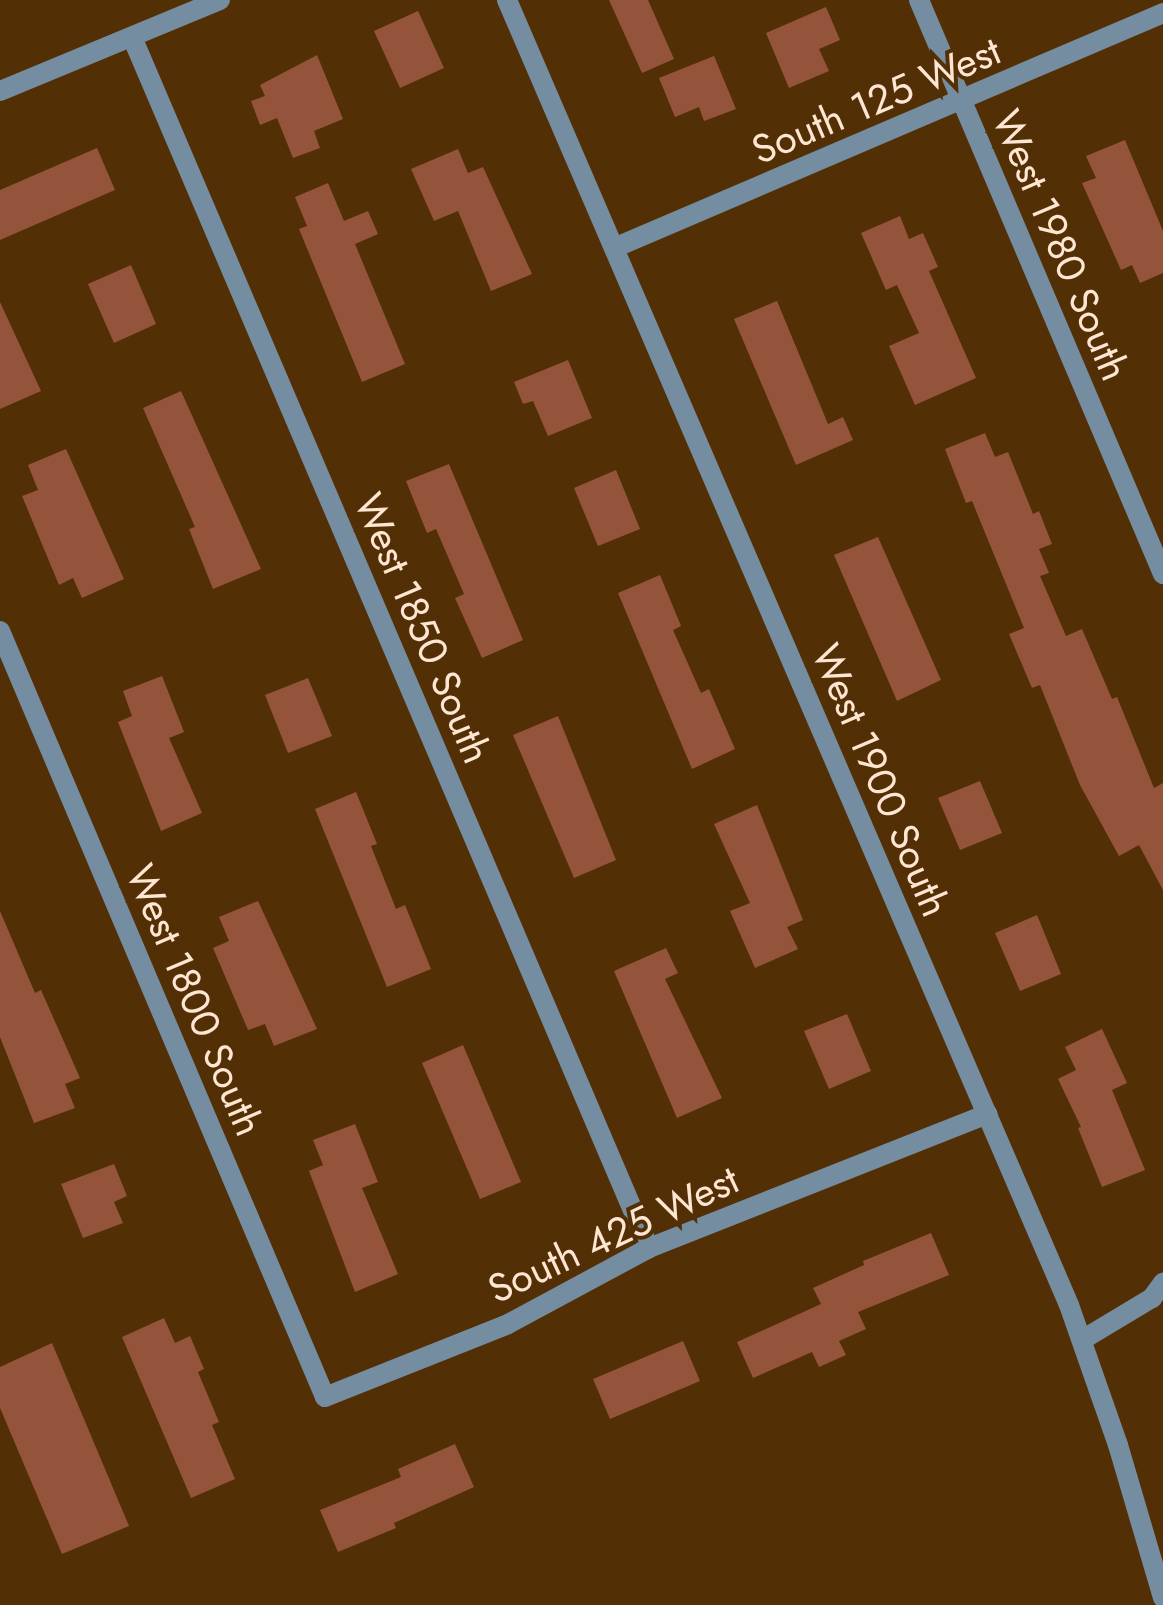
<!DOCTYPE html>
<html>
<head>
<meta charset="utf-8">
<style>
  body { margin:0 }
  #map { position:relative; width:1163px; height:1605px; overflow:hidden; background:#532f06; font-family:Jost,sans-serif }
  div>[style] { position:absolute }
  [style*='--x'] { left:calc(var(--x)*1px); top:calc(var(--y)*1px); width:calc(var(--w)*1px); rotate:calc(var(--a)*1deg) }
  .building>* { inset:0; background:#93543b }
  .street>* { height:20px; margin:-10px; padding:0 10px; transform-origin:10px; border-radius:10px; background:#758da1 }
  span { translate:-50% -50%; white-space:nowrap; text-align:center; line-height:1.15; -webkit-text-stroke:8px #532f06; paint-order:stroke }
  .street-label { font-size:40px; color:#fee6d3 }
</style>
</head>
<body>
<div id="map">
  <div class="building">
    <i style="clip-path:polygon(609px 0,648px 0,674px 59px,642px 73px)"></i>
    <i style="clip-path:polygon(826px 7px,840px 40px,819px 49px,829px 71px,789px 88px,766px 33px)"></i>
    <i style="clip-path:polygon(418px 11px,444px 68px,400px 88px,374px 31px)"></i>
    <i style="clip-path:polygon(317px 55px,343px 119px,314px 131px,320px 148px,293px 158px,277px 118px,260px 125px,251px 101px,265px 96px,260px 85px)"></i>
    <i style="clip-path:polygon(714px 56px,736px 109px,704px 121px,699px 107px,675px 117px,659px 78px)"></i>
    <i style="clip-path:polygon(1125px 140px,1163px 231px,1163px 273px,1140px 283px,1132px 265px,1121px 270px,1082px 183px,1096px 178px,1086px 156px)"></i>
    <i style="clip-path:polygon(97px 148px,115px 190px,0 240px,0 190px)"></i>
    <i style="clip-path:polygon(458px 149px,468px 173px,483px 167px,532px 274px,491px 291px,458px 211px,434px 221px,411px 169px)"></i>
    <i style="clip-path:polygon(328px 183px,344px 221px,368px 211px,378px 234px,355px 244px,405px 364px,362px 382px,299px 229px,307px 226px,295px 197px)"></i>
    <i style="clip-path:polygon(900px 216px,909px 239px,923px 233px,938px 267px,929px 271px,976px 378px,915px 405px,889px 346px,919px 333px,897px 285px,886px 290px,861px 233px)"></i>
    <i style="clip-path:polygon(131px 265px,156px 324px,114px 343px,88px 284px)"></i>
    <i style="clip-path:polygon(777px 301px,828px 424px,843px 417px,853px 440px,796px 465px,734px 319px)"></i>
    <i style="clip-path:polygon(0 302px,41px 391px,0 409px)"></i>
    <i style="clip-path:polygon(568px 360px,592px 418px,548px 436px,533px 401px,523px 404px,514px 382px)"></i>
    <i style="clip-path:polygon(181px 391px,261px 569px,213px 589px,189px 529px,195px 527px,143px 408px)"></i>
    <i style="clip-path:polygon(985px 433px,995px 457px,1008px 452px,1033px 514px,1039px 511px,1052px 544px,1039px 549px,1049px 573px,1040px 576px,1066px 636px,1082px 629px,1112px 699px,1117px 697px,1154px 788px,1163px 783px,1163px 890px,1139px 845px,1119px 856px,1080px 785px,1040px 685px,1032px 688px,1009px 634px,1024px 628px,972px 501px,966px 503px,945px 449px)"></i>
    <i style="clip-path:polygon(66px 449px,124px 579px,82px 598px,73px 578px,59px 585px,22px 496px,38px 490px,28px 465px)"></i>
    <i style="clip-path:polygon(449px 464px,523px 640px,482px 658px,455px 598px,464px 594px,436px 529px,427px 533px,406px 481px)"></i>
    <i style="clip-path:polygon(616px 470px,640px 529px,598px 546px,574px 488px)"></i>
    <i style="clip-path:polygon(878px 537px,941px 680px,897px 701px,834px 555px)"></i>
    <i style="clip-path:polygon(660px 575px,681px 626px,673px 630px,701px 693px,709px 689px,735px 749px,692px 769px,618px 593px)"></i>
    <i style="clip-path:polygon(162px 676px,184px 732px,169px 738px,202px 813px,161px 831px,118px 722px,132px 716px,123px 691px)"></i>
    <i style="clip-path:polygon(308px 678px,332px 736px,288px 753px,265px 695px)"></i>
    <i style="clip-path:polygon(558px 716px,616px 860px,574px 878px,513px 735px)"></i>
    <i style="clip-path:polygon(980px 781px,1002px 833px,960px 850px,938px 798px)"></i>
    <i style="clip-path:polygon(356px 792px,377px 844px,371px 846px,396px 909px,405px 905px,431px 969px,387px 987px,315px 809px)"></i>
    <i style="clip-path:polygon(757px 805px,803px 920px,787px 927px,798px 949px,755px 968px,730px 911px,750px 903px,714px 824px)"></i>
    <i style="clip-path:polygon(258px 901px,317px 1029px,274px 1046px,265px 1024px,248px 1030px,213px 948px,229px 941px,219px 917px)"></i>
    <i style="clip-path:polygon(0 911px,35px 993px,41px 990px,80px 1078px,65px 1084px,75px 1108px,34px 1123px,0 1037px)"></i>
    <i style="clip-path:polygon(1037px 915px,1061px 974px,1020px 991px,995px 933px)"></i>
    <i style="clip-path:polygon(666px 948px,678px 973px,665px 979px,722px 1098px,677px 1118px,614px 971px)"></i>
    <i style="clip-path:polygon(847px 1014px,871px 1071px,829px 1089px,804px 1031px)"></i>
    <i style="clip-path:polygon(1102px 1029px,1127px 1083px,1112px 1090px,1145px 1170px,1102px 1187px,1078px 1128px,1081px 1127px,1058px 1079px,1076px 1070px,1065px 1047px)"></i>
    <i style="clip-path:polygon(463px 1045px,521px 1182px,480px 1199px,422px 1063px)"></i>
    <i style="clip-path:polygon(355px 1124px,378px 1182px,362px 1188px,398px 1274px,355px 1292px,309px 1171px,323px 1165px,313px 1140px)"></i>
    <i style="clip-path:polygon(114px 1164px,127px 1196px,114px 1202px,123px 1223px,83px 1238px,61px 1184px)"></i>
    <i style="clip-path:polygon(931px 1233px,949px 1275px,858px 1312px,866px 1329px,839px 1341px,846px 1355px,819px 1367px,812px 1352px,753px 1378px,737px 1342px,821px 1304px,813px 1288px,864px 1265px,863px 1261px)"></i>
    <i style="clip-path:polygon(164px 1318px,175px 1343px,190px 1336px,204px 1369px,198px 1372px,219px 1422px,212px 1425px,235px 1479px,191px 1498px,122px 1337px)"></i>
    <i style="clip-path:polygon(683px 1341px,700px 1381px,610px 1419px,593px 1379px)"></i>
    <i style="clip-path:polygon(52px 1343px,129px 1526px,62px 1554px,0 1408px,0 1367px)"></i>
    <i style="clip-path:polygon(455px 1444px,474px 1487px,394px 1523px,396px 1528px,338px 1552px,320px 1510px,401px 1477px,398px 1469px)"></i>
  </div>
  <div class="street">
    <i style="--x:507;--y:0;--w:1421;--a:66.7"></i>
    <i style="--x:1069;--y:1305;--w:148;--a:70.7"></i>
    <i style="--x:1118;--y:1445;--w:159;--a:73.6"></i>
    <i style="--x:919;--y:0;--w:624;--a:66.97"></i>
    <i style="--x:132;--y:37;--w:1317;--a:66.88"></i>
    <i style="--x:0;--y:91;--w:238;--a:-22.5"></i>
    <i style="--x:614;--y:248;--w:597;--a:-23.17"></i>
    <i style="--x:0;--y:631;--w:832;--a:67.01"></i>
    <i style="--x:325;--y:1397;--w:197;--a:-21.7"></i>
    <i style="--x:508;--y:1324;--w:160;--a:-28.3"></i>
    <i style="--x:649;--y:1248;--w:364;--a:-21.6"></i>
    <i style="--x:1082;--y:1340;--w:82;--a:-31"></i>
    <i style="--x:1152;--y:1298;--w:19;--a:-54"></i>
  </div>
  <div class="street-label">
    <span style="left:876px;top:100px;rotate:-23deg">South 125 West</span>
    <span style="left:1061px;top:245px;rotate:67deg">West 1980 South</span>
    <span style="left:423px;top:628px;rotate:67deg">West 1850 South</span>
    <span style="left:881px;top:780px;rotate:67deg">West 1900 South</span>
    <span style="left:195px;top:1000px;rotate:67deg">West 1800 South</span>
    <span style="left:613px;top:1234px;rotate:-25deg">South 425 West</span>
  </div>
</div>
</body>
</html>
